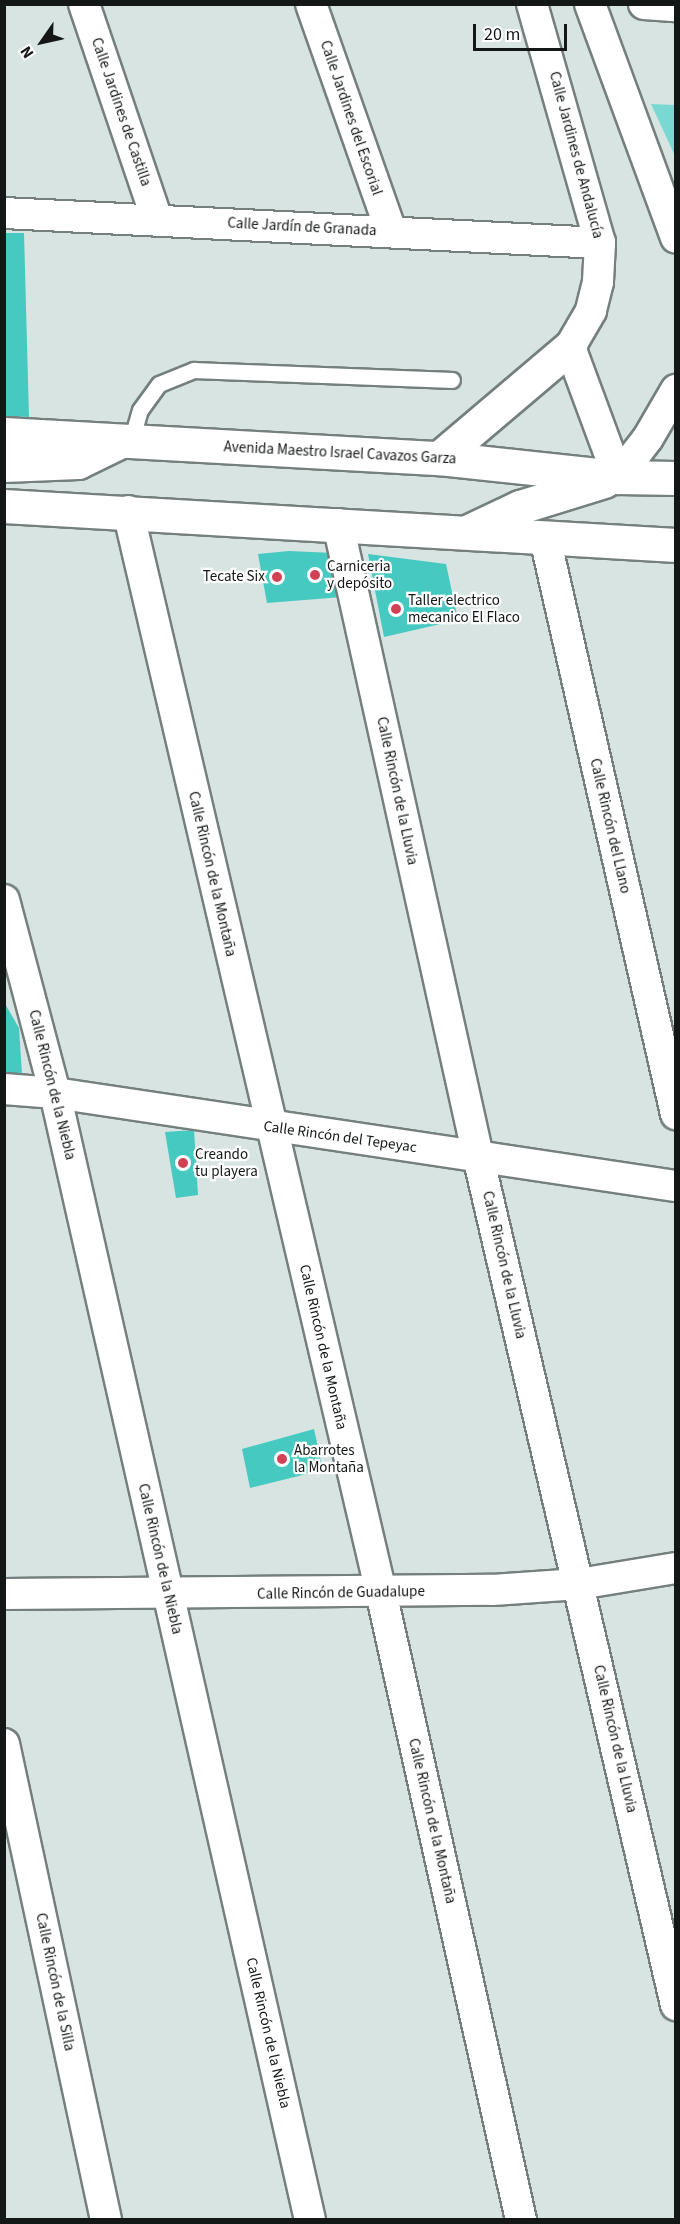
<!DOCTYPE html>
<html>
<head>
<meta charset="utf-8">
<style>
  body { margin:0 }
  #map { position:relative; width:680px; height:2224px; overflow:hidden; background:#d7e4e2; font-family:"Source Sans 3",sans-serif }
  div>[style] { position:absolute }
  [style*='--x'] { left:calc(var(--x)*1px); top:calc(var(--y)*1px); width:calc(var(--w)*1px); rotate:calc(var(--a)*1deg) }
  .green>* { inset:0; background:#79d9d2 }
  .building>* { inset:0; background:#46c9c1 }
  .roads { filter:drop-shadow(2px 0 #747f7e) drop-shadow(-2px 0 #747f7e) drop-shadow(0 2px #747f7e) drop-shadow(0 -2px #747f7e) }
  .service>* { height:15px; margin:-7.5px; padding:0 7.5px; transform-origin:7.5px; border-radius:7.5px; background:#fff }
  .minor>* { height:30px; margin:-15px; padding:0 15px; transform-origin:15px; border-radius:15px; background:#fff }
  .secondary>* { height:33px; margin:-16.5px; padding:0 16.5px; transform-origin:16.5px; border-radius:16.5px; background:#fff }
  .dots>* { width:16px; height:16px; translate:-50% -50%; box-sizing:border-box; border:3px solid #fff; border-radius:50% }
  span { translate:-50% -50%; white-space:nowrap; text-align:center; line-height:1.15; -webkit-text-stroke:4.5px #fff; paint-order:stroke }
  .street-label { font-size:15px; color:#131716 }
  .poi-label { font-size:15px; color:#131716 }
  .left { translate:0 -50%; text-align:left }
  .right { translate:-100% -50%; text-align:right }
  .frame { position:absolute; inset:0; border:6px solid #131716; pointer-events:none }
  .north { position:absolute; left:12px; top:12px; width:60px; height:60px; -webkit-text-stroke:4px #fff; paint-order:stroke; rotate:236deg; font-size:16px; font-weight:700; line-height:24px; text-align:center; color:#131716 }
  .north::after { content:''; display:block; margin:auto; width:21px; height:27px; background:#131716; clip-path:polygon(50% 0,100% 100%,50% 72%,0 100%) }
  .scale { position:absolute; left:473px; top:24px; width:94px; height:27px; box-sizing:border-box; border:3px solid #131716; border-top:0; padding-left:8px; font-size:18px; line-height:21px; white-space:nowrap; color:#131716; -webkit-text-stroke:4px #fff; paint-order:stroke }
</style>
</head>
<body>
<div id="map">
  <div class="green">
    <i style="clip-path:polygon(651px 104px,675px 105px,675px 156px)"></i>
  </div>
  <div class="building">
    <i style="clip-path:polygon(4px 233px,24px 233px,29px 417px,4px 416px)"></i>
    <i style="clip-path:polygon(289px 551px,334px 553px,342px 597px,267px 603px,258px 554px)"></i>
    <i style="clip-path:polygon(368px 554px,446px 564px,458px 620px,384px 637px)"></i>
    <i style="clip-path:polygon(4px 1002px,19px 1028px,22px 1074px,4px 1074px)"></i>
    <i style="clip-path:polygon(194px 1130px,198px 1195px,176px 1198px,165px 1132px)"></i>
    <i style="clip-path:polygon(314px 1429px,323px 1470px,250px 1488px,242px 1449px)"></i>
  </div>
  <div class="roads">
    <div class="service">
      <i style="--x:131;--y:441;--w:32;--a:-74"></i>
      <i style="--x:140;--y:410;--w:32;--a:-54"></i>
      <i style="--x:159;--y:384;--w:38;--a:-22"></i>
      <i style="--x:194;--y:370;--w:258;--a:2.2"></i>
    </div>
    <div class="minor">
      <i style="--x:84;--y:4;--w:228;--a:71.3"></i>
      <i style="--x:311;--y:4;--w:241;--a:70.6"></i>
      <i style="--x:532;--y:4;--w:248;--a:74.1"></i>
      <i style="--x:600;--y:243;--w:39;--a:93"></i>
      <i style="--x:598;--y:282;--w:30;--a:104"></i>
      <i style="--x:591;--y:311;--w:42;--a:120.3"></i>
      <i style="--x:570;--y:347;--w:139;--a:69.7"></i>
      <i style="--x:590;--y:4;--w:249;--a:69.8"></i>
      <i style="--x:644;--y:4;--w:32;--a:4"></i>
      <i style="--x:4;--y:213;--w:597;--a:2.88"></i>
      <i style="--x:618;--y:477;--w:49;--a:-52.4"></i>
      <i style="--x:648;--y:438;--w:56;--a:-59.7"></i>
      <i style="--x:128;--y:511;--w:1110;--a:76.83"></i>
      <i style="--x:381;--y:1592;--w:643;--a:77.43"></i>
      <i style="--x:338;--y:524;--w:647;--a:77.51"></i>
      <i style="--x:478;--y:1156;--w:872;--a:76.87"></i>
      <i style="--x:545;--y:538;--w:591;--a:77.19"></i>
      <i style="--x:4;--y:900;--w:200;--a:75.2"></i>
      <i style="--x:55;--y:1093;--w:1155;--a:77.25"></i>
      <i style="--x:4;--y:1089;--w:51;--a:4.5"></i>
      <i style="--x:55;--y:1093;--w:628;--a:8.52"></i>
      <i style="--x:4;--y:1594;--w:488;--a:-0.5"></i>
      <i style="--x:492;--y:1590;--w:87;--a:-3.9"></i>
      <i style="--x:579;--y:1584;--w:98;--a:-9.4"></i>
      <i style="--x:4;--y:1744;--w:487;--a:77.9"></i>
    </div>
    <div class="secondary">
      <i style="--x:4;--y:434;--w:436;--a:3.2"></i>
      <i style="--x:439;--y:458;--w:180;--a:6.1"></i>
      <i style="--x:618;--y:477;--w:58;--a:1"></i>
      <i style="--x:439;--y:458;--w:172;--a:-40.3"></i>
      <i style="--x:4;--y:465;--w:74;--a:-2.3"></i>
      <i style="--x:78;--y:462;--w:48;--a:-26"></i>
      <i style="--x:4;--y:506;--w:673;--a:3.32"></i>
      <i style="--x:467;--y:532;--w:59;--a:-25.3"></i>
      <i style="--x:520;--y:507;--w:88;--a:-17.2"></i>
    </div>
  </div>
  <div class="dots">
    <i style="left:315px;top:575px;background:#d24257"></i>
    <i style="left:277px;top:577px;background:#d24257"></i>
    <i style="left:396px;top:609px;background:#d24257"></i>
    <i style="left:183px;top:1163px;background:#d24257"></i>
    <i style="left:282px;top:1459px;background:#d24257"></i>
  </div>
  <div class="street-label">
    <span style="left:121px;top:112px;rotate:71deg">Calle Jardines de Castilla</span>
    <span style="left:351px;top:118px;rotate:71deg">Calle Jardines del Escorial</span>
    <span style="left:576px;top:155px;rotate:75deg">Calle Jardines de Andalucía</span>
    <span style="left:302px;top:227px;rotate:3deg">Calle Jardín de Granada</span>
    <span style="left:340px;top:453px;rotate:3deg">Avenida Maestro Israel Cavazos Garza</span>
    <span style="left:397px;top:791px;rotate:78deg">Calle Rincón de la Lluvia</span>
    <span style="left:610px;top:826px;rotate:77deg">Calle Rincón del Llano</span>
    <span style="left:212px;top:874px;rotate:77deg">Calle Rincón de la Montaña</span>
    <span style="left:52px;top:1085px;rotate:76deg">Calle Rincón de la Niebla</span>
    <span style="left:340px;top:1137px;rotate:8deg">Calle Rincón del Tepeyac</span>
    <span style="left:504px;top:1265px;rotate:77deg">Calle Rincón de la Lluvia</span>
    <span style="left:323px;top:1347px;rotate:77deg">Calle Rincón de la Montaña</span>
    <span style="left:160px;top:1559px;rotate:77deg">Calle Rincón de la Niebla</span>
    <span style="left:341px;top:1593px;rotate:-1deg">Calle Rincón de Guadalupe</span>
    <span style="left:615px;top:1739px;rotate:77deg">Calle Rincón de la Lluvia</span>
    <span style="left:432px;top:1821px;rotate:77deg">Calle Rincón de la Montaña</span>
    <span style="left:55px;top:1982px;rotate:78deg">Calle Rincón de la Silla</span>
    <span style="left:268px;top:2033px;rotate:77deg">Calle Rincón de la Niebla</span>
  </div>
  <div class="poi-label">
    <span class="left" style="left:327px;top:575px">Carniceria<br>y depósito</span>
    <span class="right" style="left:265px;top:577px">Tecate Six</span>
    <span class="left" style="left:408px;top:609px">Taller electrico<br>mecanico El Flaco</span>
    <span class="left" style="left:195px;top:1163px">Creando<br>tu playera</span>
    <span class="left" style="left:294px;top:1459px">Abarrotes<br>la Montaña</span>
  </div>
  <div class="frame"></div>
  <div class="north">N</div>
  <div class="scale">20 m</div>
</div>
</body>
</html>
